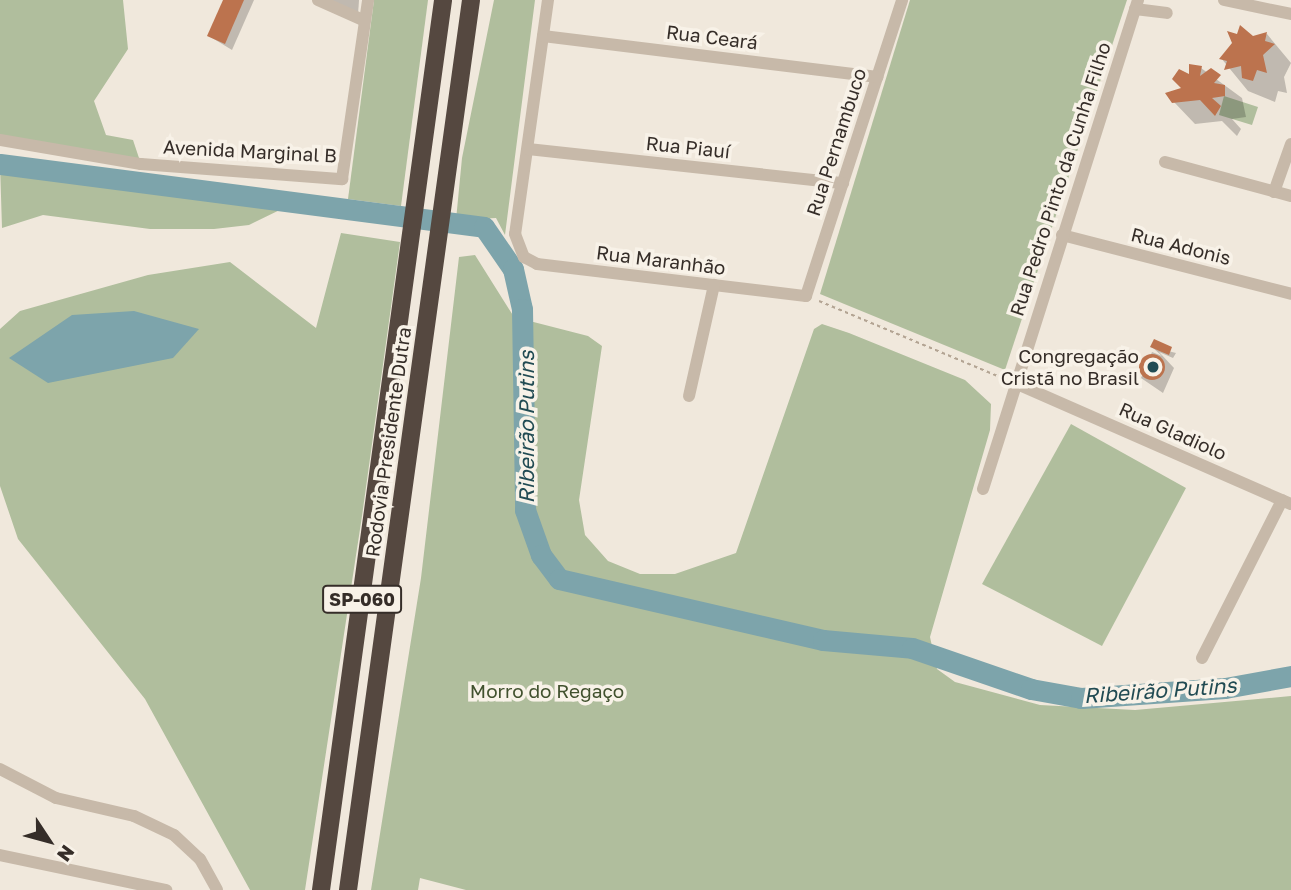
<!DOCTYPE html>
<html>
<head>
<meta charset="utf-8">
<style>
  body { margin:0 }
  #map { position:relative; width:1291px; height:890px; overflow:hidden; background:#f0e8dc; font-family:"Golos Text",sans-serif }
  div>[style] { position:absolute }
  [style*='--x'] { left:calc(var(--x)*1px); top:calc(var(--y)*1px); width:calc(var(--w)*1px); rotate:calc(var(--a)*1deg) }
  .green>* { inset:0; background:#b0be9d }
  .water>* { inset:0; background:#7da4ab }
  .shadow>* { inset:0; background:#0003 }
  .river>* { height:21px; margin:-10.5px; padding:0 10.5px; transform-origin:10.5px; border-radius:10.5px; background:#7da4ab }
  .building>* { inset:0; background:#bc734e }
  .round { border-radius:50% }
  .path>* { height:2px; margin-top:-1px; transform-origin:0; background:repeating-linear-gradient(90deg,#b3a493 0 3.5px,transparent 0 7px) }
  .minor>* { height:12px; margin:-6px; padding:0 6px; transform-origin:6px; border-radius:6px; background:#c7b9a9 }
  .highway>* { height:18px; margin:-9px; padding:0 9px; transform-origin:9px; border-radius:9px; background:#554840 }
  .dots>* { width:19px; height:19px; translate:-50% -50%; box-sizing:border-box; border:4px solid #f8f2e8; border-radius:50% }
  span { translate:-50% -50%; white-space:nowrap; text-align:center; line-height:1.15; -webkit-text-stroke:7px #f8f2e8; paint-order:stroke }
  .shield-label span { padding:2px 5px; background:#f8f2e8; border:2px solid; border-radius:5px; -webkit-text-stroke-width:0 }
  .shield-label { font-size:18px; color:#352d28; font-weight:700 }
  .street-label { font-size:19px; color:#352d28 }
  .poi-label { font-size:19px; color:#352d28 }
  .right { translate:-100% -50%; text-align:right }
  .park-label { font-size:19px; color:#41512e }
  .water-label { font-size:21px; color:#214b53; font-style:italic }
  .north { position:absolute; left:14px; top:806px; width:70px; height:70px; -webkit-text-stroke:5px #f8f2e8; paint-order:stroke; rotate:126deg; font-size:19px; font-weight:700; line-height:28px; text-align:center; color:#352d28 }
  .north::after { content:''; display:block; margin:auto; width:24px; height:32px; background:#352d28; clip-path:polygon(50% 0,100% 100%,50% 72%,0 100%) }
</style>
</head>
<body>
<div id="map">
  <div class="green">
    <i style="clip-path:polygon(0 0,123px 0,128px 49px,94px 101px,106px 135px,133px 140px,141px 164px,0 140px)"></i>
    <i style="clip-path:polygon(374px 0,428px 0,401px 206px,348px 199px)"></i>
    <i style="clip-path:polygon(494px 0,535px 0,505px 235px,496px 218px,456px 220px,462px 158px)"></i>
    <i style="clip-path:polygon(910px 0,1127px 0,1005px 370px,820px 294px)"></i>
    <i style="clip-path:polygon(1224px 96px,1258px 107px,1252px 125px,1219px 115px)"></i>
    <i style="clip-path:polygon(0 164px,45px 170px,290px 205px,249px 225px,214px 229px,150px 229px,43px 215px,2px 228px)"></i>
    <i style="clip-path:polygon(341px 233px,400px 242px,362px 516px,305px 890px,250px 890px,145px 699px,18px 539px,0 486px,0 329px,20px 311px,148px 275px,230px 262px,316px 328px)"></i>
    <i style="clip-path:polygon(475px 255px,514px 317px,588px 336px,602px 346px,579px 500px,585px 535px,608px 561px,640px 574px,675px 574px,736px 553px,814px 329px,822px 324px,849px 333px,965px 380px,991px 404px,990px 430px,930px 637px,937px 669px,955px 682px,1040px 705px,1135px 710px,1291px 696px,1291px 890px,466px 890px,420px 878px,418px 890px,371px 890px,421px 578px,459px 257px)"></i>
    <i style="clip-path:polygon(1071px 424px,1186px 488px,1102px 646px,982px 584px)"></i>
  </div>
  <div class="water">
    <i style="clip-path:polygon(134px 311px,199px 329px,173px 358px,48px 383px,9px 358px,72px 315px)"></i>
  </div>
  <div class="shadow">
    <i style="clip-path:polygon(225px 0,254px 0,232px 50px,209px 36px)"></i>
    <i style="clip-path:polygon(324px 0,359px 0,358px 15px)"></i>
    <i style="clip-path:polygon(1267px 34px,1291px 63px,1284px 77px,1287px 93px,1278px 91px,1275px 102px,1248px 91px,1221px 58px)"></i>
    <i style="clip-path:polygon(1201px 68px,1242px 98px,1246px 117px,1232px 119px,1241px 129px,1237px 136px,1222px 121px,1195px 124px,1173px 101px)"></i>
    <i style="clip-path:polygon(1152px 347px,1176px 353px,1173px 358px,1159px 352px,1174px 368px,1163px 393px,1141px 378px,1152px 352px,1162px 356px)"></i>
  </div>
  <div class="river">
    <i style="--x:0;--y:164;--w:488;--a:7.4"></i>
    <i style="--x:484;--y:227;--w:51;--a:55.4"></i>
    <i style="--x:513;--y:269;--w:41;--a:77.3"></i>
    <i style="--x:522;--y:309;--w:201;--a:89.1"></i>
    <i style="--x:525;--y:510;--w:48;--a:70.4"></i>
    <i style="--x:541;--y:555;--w:30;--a:53"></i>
    <i style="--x:559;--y:579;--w:271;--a:13"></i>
    <i style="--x:823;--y:640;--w:89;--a:5.1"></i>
    <i style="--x:912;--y:648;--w:126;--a:19"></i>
    <i style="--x:1031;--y:689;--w:51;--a:10.2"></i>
    <i style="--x:1081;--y:698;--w:144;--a:-4"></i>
    <i style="--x:1225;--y:688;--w:67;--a:-10.3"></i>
  </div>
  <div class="building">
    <i style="clip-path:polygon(223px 0,244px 0,225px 44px,207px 36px)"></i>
    <i style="clip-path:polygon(1240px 25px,1253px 36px,1267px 32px,1265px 41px,1275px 44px,1263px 55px,1267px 73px,1257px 70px,1253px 81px,1242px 78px,1241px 66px,1224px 70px,1227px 61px,1219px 59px,1232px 43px,1227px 31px,1237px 34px)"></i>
    <i style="clip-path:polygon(1189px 64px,1202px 66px,1200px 76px,1211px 68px,1221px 75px,1214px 83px,1225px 85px,1225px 96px,1212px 98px,1221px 106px,1215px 116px,1200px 100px,1172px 103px,1165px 93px,1181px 88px,1172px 79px,1179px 69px,1189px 74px)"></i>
    <i style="clip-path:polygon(1154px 339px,1172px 347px,1169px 355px,1150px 347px)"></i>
    <i class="round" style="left:1139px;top:354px;width:26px;height:26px"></i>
  </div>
  <div class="path">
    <i style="--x:819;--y:301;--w:202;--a:22.8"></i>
  </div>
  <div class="minor">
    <i style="--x:318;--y:0;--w:51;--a:24.1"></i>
    <i style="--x:548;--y:0;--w:236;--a:98"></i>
    <i style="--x:515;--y:234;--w:25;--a:69"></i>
    <i style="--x:524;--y:257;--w:15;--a:28"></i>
    <i style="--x:537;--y:264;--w:271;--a:6.8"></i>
    <i style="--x:806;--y:296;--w:311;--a:-72"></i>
    <i style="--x:1224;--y:0;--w:68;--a:11.8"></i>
    <i style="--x:1135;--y:9;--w:32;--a:7"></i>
    <i style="--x:543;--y:36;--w:337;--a:7"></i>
    <i style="--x:0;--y:140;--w:143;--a:9.7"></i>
    <i style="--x:141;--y:164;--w:202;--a:4.3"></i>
    <i style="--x:342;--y:179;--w:181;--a:-81.7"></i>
    <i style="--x:528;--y:149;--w:317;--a:6.2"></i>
    <i style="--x:1165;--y:162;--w:131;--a:15.1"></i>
    <i style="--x:1274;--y:192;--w:51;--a:-70.5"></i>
    <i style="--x:1062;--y:235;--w:236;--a:14.4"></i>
    <i style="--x:1015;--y:383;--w:301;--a:23.7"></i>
    <i style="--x:689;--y:396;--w:114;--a:-77.3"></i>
    <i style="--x:983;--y:489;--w:513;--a:-72.41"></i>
    <i style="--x:1202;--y:658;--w:177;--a:-63.1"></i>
    <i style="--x:0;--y:769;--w:63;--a:27.4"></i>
    <i style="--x:56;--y:798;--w:80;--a:13"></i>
    <i style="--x:134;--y:816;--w:44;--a:25.4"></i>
    <i style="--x:174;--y:835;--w:35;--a:43"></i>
    <i style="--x:200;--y:859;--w:35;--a:61"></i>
    <i style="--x:0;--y:855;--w:170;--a:11.9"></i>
  </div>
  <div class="highway">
    <i style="--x:321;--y:890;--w:898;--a:-82.19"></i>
    <i style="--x:348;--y:890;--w:898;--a:-82.13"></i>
  </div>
  <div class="dots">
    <i style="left:1153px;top:367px;background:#214b53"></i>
  </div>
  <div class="shield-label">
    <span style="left:362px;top:599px">SP-060</span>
  </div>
  <div class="street-label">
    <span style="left:712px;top:37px;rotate:7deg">Rua Ceará</span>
    <span style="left:836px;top:142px;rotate:-72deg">Rua Pernambuco</span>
    <span style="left:688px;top:147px;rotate:6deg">Rua Piauí</span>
    <span style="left:250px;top:151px;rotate:3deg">Avenida Marginal B</span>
    <span style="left:1060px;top:179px;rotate:-72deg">Rua Pedro Pinto da Cunha Filho</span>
    <span style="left:1181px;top:246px;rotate:14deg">Rua Adonis</span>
    <span style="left:661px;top:260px;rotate:7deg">Rua Maranhão</span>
    <span style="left:1173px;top:431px;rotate:24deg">Rua Gladiolo</span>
    <span style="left:388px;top:442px;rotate:-82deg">Rodovia Presidente Dutra</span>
  </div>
  <div class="poi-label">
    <span class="right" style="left:1139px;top:367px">Congregação<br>Cristã no Brasil</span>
  </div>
  <div class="park-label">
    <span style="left:547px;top:691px">Morro do Regaço</span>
  </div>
  <div class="water-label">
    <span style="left:526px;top:427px;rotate:-90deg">Ribeirão Putins</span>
    <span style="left:1160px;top:690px;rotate:-4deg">Ribeirão Putins</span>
  </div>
  <div class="north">N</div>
</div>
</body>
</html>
